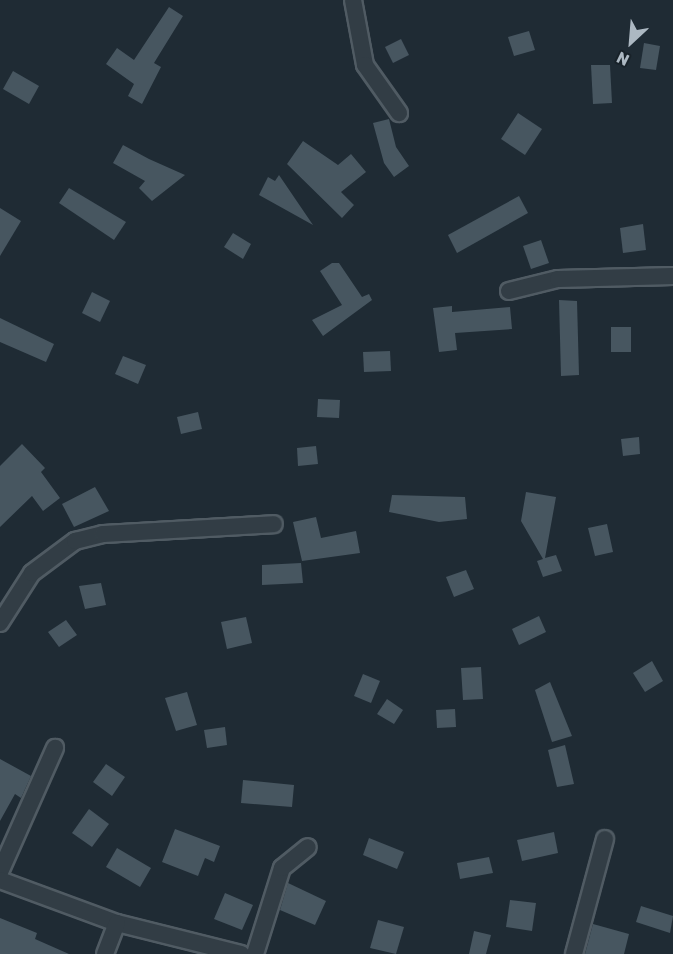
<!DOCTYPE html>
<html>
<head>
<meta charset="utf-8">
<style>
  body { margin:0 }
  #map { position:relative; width:673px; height:954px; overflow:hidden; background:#1f2b34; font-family:Rubik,sans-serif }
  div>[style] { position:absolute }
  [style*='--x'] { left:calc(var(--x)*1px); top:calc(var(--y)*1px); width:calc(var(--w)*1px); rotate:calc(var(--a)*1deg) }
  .building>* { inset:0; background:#475660 }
  .roads { filter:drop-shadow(2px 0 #505b63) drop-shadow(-2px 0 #505b63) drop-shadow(0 2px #505b63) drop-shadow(0 -2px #505b63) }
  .minor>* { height:16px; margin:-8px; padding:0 8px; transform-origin:8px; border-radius:8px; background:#323d45 }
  span { translate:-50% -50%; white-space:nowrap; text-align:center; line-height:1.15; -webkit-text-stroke:4.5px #182229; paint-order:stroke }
  .north { position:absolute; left:601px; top:12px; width:60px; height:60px; -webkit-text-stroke:4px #182229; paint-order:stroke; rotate:206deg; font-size:16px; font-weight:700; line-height:24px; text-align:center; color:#acb8c2 }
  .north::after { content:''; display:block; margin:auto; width:21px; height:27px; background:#acb8c2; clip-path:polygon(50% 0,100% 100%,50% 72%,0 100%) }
</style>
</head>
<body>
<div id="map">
  <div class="building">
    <i style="clip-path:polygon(169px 7px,183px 16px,154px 63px,161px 67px,142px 104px,128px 96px,134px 84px,106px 64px,117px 48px,134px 60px)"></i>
    <i style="clip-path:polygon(529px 31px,535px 50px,514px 56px,508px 37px)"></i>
    <i style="clip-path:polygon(401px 39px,409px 55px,393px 63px,385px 47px)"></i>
    <i style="clip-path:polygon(644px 43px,660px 46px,656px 70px,640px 68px)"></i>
    <i style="clip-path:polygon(591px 65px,610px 65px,612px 103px,593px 104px)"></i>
    <i style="clip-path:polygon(13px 71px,39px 86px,29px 104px,3px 89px)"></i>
    <i style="clip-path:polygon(518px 113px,542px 129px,525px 155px,501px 139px)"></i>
    <i style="clip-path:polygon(389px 119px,396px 147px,409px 166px,394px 177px,384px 163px,373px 123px)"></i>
    <i style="clip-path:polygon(303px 141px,338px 165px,351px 154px,366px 172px,341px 192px,354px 205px,342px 218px,287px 164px)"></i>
    <i style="clip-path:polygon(123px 145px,149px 159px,185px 175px,152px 201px,139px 188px,145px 181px,113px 163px)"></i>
    <i style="clip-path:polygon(279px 175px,313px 225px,259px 195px,268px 177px,275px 181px)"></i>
    <i style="clip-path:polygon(69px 188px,126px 222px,114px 240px,59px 203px)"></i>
    <i style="clip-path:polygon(519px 196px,528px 213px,457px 253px,448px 235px)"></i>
    <i style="clip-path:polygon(0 208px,21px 221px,0 256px)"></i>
    <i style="clip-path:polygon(643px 224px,646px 250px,623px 253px,620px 228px)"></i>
    <i style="clip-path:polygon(233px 233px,251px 244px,243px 259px,224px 247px)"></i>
    <i style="clip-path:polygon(541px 240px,549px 263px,531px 269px,523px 246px)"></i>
    <i style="clip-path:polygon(332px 263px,339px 263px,362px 297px,369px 294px,372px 300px,323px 336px,312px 320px,342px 305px,320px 271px)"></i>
    <i style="clip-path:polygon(92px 292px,110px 301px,100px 322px,82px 313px)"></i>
    <i style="clip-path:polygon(559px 300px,577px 301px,579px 375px,561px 376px)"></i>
    <i style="clip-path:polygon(452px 306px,452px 312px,510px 307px,512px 329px,455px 333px,457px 350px,439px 352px,433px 308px)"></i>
    <i style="clip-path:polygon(0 318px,54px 344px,46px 362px,0 342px)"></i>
    <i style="clip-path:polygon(611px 327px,631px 327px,631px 352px,611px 352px)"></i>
    <i style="clip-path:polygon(390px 351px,391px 371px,364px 372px,363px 352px)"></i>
    <i style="clip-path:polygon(123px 356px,146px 365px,138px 384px,115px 374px)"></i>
    <i style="clip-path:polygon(318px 399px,340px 400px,339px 418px,317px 417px)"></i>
    <i style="clip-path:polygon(198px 412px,202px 429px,181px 434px,177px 417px)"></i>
    <i style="clip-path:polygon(639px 437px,640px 454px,623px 456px,621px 439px)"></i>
    <i style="clip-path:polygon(22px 444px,45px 468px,41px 472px,60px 498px,43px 511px,32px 496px,0 527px,0 466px)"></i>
    <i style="clip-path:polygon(316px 446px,318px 464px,298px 466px,297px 448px)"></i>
    <i style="clip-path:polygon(95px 487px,109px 511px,74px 527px,62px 504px)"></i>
    <i style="clip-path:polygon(526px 492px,556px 497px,545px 558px,556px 555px,562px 571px,543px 577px,537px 561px,543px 559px,521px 521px)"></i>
    <i style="clip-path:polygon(392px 495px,465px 497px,467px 519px,439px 522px,389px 512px)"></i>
    <i style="clip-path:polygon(316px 517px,321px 538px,356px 531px,360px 553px,302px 561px,293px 522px)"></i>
    <i style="clip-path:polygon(607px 524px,613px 552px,595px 556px,588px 528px)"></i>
    <i style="clip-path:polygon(301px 563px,303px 583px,262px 585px,262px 565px)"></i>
    <i style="clip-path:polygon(466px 570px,474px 589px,454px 597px,446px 577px)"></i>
    <i style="clip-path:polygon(101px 583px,106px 605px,85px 609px,79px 586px)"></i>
    <i style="clip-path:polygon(539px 616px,546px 632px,519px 645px,512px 629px)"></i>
    <i style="clip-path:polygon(246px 617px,252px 643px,227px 649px,221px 622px)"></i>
    <i style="clip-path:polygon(66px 620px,77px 635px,59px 647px,48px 632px)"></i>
    <i style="clip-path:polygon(652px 661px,663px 681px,645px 692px,633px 673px)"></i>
    <i style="clip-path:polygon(481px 667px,483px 699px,463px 700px,461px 668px)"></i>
    <i style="clip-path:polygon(363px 674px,380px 681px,371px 703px,354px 696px)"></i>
    <i style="clip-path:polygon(550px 682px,572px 736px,552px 742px,535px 690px)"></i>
    <i style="clip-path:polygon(187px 692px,197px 725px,176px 731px,165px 698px)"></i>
    <i style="clip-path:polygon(387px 699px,403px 710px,394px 724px,377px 714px)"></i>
    <i style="clip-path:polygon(455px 709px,456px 727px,437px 728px,436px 710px)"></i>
    <i style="clip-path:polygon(225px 727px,227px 745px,207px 748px,204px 730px)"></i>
    <i style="clip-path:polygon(565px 745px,574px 784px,557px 787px,548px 750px)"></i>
    <i style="clip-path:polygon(0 759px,31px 776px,21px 798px,15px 794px,0 821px)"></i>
    <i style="clip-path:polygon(106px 764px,125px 777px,112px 796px,93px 782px)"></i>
    <i style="clip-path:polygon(243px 780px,294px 785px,292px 807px,241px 803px)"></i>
    <i style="clip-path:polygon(89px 809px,109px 824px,92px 847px,72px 833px)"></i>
    <i style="clip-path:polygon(175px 829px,220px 846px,214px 862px,205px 858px,198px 876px,162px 862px)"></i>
    <i style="clip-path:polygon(554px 832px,558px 853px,522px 861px,517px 840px)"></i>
    <i style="clip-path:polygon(369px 838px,404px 852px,397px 869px,363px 855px)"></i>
    <i style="clip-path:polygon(117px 848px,151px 868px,140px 887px,106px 867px)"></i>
    <i style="clip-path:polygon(489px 857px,493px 873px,460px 879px,457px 863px)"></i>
    <i style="clip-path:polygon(288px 883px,326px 901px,315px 925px,280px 910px)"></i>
    <i style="clip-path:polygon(225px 893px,253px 905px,242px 930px,214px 919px)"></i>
    <i style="clip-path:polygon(510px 900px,536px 903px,532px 931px,506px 927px)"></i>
    <i style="clip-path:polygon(641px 906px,673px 916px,670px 933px,636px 922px)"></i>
    <i style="clip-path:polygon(0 918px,37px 933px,35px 939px,69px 954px,0 954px)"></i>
    <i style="clip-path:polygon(378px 920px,404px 927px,396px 954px,370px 948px)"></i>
    <i style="clip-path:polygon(593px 924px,629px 934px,624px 954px,585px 954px)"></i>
    <i style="clip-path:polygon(474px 931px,491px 935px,486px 954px,469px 954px)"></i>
  </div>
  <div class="roads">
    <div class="minor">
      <i style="--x:353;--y:0;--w:66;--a:79.5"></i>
      <i style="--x:365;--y:65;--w:59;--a:54.7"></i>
      <i style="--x:509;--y:291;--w:50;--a:-13.8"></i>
      <i style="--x:558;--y:279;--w:115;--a:-1.5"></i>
      <i style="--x:0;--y:623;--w:59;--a:-57.4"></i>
      <i style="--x:32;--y:573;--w:54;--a:-36.7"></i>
      <i style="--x:75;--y:541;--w:29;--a:-14"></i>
      <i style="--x:103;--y:534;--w:171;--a:-3.3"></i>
      <i style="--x:0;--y:872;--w:136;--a:-66.1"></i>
      <i style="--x:0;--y:880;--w:125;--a:20.2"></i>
      <i style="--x:117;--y:923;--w:128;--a:14"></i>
      <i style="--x:105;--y:954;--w:33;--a:-69"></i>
      <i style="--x:255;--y:954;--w:90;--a:-72.6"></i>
      <i style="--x:282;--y:868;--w:33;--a:-39"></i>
      <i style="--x:574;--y:954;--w:119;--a:-74.9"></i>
    </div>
  </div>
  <div class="north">N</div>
</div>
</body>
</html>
